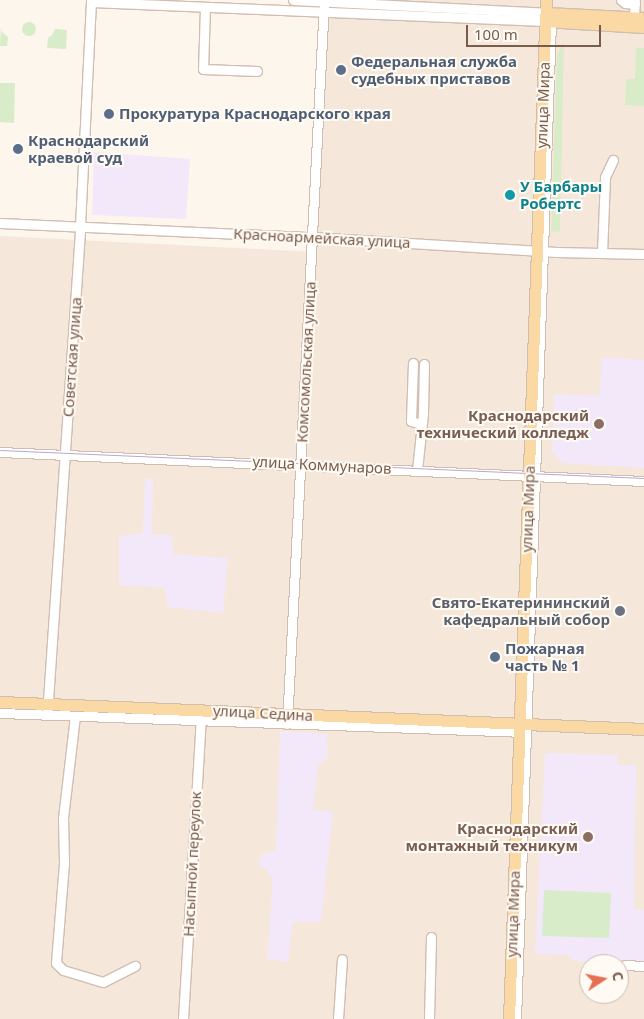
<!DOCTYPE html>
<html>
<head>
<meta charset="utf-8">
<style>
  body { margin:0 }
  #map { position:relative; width:644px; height:1019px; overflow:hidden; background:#fdf6ec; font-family:"Noto Sans",sans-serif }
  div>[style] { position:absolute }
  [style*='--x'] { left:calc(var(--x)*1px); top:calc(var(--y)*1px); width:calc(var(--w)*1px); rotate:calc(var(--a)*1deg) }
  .residential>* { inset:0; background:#f5e8da }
  .education>* { inset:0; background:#f3e8fa }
  .green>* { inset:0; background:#d8ecc9 }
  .round { border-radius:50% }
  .roads { filter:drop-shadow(1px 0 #d1beb0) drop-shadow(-1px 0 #d1beb0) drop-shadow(0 1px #d1beb0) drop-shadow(0 -1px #d1beb0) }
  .minor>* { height:9px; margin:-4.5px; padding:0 4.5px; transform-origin:4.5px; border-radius:4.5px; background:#fff }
  .major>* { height:11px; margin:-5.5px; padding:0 5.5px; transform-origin:5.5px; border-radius:5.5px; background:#fbd9a5 }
  .tram>* { height:1px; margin:-0.5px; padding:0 0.5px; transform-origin:0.5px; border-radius:0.5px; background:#b9a8c9 }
  .dots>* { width:14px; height:14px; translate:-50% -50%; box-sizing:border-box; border:2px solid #fffaf3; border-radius:50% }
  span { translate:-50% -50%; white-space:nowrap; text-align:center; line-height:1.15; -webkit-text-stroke:4px #fffaf3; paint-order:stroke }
  .service-label { font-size:15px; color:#4e5e75; font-weight:700 }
  .left { translate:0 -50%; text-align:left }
  .street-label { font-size:15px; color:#7a5c4d }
  .culture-label { font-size:15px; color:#0d838f; font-weight:700 }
  .education-label { font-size:15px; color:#785e54; font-weight:700 }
  .right { translate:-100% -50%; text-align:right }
  .worship-label { font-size:15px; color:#5b616d; font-weight:700 }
  .north { position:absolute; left:579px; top:954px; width:50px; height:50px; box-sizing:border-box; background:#fffaf3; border:1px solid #cabbb1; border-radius:50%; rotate:79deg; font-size:14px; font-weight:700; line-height:20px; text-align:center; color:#7a5c4d }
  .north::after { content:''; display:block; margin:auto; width:18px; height:22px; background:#e76f51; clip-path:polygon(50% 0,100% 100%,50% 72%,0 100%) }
  .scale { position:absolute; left:466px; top:25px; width:135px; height:22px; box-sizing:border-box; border:2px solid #7a5c4d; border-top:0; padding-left:6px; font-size:15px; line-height:18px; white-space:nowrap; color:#7a5c4d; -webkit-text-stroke:4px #fffaf3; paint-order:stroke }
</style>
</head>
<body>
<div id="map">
  <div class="residential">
    <i style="clip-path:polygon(evenodd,330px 0,644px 0,644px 1019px,0 1019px,0 236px,316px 252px,330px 0,589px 964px,619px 964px,619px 994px,589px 994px,589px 964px)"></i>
  </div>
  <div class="education">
    <i style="clip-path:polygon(94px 152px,190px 159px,186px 219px,92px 215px)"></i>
    <i style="clip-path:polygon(602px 357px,644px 360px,644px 468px,562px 463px,552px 452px,554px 394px,599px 396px)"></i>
    <i style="clip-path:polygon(145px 479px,153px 479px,152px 535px,172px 535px,173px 554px,228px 558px,223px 613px,167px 607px,165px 588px,119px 585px,119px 536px,143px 533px)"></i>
    <i style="clip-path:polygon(280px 731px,327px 734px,328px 757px,318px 766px,313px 809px,333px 812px,321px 922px,293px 922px,288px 962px,267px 959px,273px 877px,268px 874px,268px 870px,259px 866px,260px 855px,276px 850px)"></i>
    <i style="clip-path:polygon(545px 753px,617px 755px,617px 765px,636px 765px,634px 909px,644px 910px,644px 963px,573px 961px,568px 955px,535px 954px)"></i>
  </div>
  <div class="green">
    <i class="round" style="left:22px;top:22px;width:14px;height:14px"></i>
    <i style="clip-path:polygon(1px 26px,2px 32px,8px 37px,7px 46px,0 46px)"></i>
    <i style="clip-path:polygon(55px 29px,67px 30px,66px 49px,47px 48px,48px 38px,52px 35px)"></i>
    <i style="clip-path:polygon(564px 42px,560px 232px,551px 231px,557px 55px)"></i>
    <i style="clip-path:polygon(636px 48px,644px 48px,644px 106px,625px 105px,626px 79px,635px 79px)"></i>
    <i style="clip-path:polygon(0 83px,15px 83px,14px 123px,0 122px)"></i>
    <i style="clip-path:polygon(544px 890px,611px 893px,609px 938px,542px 936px)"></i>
  </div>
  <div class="roads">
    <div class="minor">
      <i style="--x:293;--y:0;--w:253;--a:2.9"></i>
      <i style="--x:621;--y:0;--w:5;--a:37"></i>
      <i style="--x:625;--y:3;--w:10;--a:6"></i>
      <i style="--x:91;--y:2;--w:454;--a:2.4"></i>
      <i style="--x:205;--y:7;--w:62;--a:91.8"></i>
      <i style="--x:203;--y:69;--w:54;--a:2.1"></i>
      <i style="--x:634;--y:17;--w:17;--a:-87"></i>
      <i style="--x:0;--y:223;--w:312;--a:2.6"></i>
      <i style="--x:312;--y:237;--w:245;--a:3.5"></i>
      <i style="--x:557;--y:252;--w:87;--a:1.3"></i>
      <i style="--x:602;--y:253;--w:76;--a:-87.7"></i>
      <i style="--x:605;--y:177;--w:19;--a:-65"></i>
      <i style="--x:413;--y:363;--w:58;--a:92"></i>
      <i style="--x:411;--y:421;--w:10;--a:17"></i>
      <i style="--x:0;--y:452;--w:645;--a:2.58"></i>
      <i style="--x:417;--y:470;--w:56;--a:-83.9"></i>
      <i style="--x:423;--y:414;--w:50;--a:-88.9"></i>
      <i style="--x:0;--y:713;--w:526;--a:2.07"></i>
      <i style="--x:47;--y:715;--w:490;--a:-86.1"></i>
      <i style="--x:80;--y:226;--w:226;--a:-87.2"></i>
      <i style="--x:75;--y:716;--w:103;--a:96.7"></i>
      <i style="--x:63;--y:818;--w:45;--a:88.7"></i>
      <i style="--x:64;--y:863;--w:100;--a:94.6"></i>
      <i style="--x:56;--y:963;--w:10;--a:45"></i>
      <i style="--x:63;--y:970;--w:42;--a:16.7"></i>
      <i style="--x:103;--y:982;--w:36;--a:-27"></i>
      <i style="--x:287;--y:724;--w:725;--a:-87.07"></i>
      <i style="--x:625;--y:965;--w:19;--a:3"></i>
      <i style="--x:183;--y:1019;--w:305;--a:-86.6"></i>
      <i style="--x:338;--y:1019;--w:60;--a:-86.2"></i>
      <i style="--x:429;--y:1019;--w:82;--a:-88.6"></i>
      <i style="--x:516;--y:1019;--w:1000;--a:-87.99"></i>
    </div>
    <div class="major">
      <i style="--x:546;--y:13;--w:98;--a:2.9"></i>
      <i style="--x:545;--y:21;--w:99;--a:3.5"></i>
      <i style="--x:0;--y:702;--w:645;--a:2.4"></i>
      <i style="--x:509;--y:1019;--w:1020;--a:-87.92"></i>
    </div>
  </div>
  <div class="tram">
    <i style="--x:0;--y:450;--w:645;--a:2.49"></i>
  </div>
  <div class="dots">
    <i style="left:341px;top:70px;background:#5c6f8a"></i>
    <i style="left:109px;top:114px;background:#5c6f8a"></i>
    <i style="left:18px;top:149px;background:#5c6f8a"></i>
    <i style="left:510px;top:195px;background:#0f9aa8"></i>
    <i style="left:599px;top:424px;background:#8d6e63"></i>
    <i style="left:620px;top:611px;background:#6b7280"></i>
    <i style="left:495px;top:657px;background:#5c6f8a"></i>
    <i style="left:588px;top:837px;background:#8d6e63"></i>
  </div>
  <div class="service-label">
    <span class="left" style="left:351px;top:70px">Федеральная служба<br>судебных приставов</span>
    <span class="left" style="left:119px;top:114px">Прокуратура Краснодарского края</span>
    <span class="left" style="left:28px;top:149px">Краснодарский<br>краевой суд</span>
    <span class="left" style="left:505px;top:657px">Пожарная<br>часть № 1</span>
  </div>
  <div class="street-label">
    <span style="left:543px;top:105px;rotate:-88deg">улица Мира</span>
    <span style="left:322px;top:238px;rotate:3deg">Красноармейская улица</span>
    <span style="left:72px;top:357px;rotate:-86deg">Советская улица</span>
    <span style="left:306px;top:362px;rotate:-87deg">Комсомольская улица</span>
    <span style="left:322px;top:465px;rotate:3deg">улица Коммунаров</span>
    <span style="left:528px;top:509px;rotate:-88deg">улица Мира</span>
    <span style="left:263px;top:713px;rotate:3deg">улица Седина</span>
    <span style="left:192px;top:864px;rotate:-87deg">Насыпной переулок</span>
    <span style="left:513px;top:914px;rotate:-88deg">улица Мира</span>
  </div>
  <div class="culture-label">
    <span class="left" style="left:520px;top:195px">У Барбары<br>Робертс</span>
  </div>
  <div class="education-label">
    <span class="right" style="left:589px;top:424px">Краснодарский<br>технический колледж</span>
    <span class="right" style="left:578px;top:837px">Краснодарский<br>монтажный техникум</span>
  </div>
  <div class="worship-label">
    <span class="right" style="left:610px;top:611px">Свято-Екатерининский<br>кафедральный собор</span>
  </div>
  <div class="north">С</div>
  <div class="scale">100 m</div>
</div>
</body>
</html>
